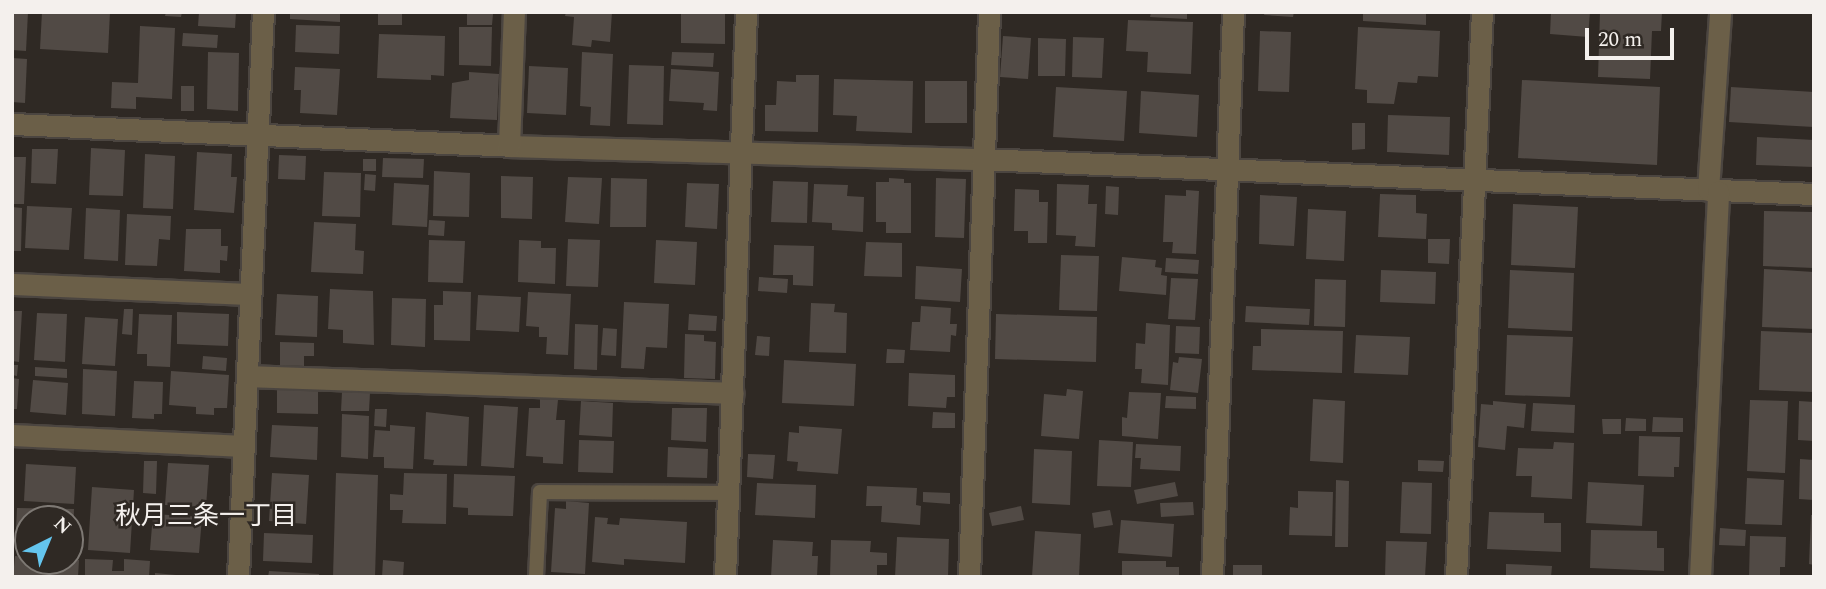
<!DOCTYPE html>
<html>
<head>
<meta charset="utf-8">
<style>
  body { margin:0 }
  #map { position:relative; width:1826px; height:589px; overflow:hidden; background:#2f2924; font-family:Spectral,"Noto Sans JP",serif }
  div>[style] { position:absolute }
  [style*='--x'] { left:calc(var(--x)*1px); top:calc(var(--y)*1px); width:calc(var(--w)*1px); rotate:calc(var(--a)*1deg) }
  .building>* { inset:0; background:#514a45 }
  .roads { filter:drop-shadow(2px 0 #4b4540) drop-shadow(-2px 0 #4b4540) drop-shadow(0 2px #4b4540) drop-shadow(0 -2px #4b4540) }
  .lane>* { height:14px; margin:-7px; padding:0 7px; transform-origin:7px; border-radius:7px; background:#6b5f48 }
  .street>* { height:21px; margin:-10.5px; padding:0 10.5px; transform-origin:10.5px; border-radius:10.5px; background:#6b5f48 }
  span { translate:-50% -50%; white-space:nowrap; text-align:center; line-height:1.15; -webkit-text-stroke:5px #2f2924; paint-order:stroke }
  .neighbourhood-label { font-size:26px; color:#f4f0ed }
  .frame { position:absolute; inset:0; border:14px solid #f4f0ed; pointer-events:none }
  .north { position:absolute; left:14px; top:505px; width:70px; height:70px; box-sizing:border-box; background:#2f2924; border:2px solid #7e7974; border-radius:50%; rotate:43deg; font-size:19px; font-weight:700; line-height:28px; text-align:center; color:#f4f0ed }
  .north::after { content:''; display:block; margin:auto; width:24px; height:32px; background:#64c5ee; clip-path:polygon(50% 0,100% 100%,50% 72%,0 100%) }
  .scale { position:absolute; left:1585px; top:28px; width:89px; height:32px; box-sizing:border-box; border:4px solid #f4f0ed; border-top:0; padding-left:9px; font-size:21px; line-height:24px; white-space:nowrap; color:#f4f0ed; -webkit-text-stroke:5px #2f2924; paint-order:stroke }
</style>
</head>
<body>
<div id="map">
  <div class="building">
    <i style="clip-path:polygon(12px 12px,28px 12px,26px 51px,12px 50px)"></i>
    <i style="clip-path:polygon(42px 12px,110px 12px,108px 53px,40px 49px)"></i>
    <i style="clip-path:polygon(166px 12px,182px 12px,181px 17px,165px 16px)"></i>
    <i style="clip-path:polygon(199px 12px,236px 12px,235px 28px,198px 26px)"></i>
    <i style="clip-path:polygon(290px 12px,340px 12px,340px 22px,290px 19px)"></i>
    <i style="clip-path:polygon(378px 12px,402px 12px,402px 25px,378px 25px)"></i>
    <i style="clip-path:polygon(566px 12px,612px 12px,610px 42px,592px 40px,591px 47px,572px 45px,574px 17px,565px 16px)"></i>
    <i style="clip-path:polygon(681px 12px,725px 12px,725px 44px,681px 43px)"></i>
    <i style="clip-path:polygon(1151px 12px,1187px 12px,1187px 19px,1150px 17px)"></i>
    <i style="clip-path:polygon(1265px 12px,1294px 12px,1293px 17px,1264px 15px)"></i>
    <i style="clip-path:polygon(1363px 12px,1426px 12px,1426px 25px,1363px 21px)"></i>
    <i style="clip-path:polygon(1551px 12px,1590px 12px,1588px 37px,1550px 34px)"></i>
    <i style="clip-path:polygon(1600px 12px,1662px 12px,1661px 31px,1652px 31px,1650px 79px,1598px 77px)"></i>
    <i style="clip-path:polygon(467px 14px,493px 14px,492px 25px,467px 25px)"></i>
    <i style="clip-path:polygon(1128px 20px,1193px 22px,1191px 74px,1147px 72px,1148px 52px,1126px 51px)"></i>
    <i style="clip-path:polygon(296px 25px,340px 26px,339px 54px,295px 52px)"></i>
    <i style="clip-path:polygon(140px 26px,175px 28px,172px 99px,136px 97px,136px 109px,111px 108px,112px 82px,138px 83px)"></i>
    <i style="clip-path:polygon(459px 27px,492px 27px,491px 66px,459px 65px)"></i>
    <i style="clip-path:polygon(1358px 27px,1440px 31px,1438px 77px,1418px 76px,1417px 83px,1398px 82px,1394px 104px,1367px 103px,1367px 90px,1355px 89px)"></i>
    <i style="clip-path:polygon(1260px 31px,1291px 32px,1289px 92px,1258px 91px)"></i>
    <i style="clip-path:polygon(183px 33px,218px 35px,217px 48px,182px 46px)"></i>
    <i style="clip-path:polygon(379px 34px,445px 36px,444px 76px,431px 75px,431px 80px,377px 78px)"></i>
    <i style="clip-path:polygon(1003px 36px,1031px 38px,1028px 79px,1000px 77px)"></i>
    <i style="clip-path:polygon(1073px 37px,1104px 38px,1102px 78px,1072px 77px)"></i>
    <i style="clip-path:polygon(1038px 38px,1066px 39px,1065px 76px,1038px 76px)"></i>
    <i style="clip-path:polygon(208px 52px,239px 53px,238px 111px,207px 109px)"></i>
    <i style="clip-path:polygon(582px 52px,613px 54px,610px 126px,590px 125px,591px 107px,580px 106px)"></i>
    <i style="clip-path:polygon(672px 52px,714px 53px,713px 67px,671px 65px)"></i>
    <i style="clip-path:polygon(12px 58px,27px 59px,25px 103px,12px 102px)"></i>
    <i style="clip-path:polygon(629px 65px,664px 66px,663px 125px,627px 124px)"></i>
    <i style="clip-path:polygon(529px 66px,568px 68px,566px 115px,527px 113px)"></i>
    <i style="clip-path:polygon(295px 67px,340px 69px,337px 115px,300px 113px,301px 90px,294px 90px)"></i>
    <i style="clip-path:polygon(671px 69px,719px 72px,717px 111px,703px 110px,704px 103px,669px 101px)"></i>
    <i style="clip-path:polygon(469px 72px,499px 74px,497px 120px,450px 118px,452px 83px,469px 80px)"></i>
    <i style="clip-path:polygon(796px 75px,819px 75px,818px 132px,765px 131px,765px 105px,776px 105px,777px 81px,796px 82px)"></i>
    <i style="clip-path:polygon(834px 79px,913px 81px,912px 133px,856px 131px,857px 116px,833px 115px)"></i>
    <i style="clip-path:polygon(1522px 80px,1660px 87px,1657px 165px,1518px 158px)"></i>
    <i style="clip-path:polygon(925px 81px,967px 81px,967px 123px,925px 123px)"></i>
    <i style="clip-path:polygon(181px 86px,194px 86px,194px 111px,181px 111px)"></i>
    <i style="clip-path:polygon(1056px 87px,1127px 91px,1124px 141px,1053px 137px)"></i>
    <i style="clip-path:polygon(1731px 87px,1814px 92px,1814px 127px,1729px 122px)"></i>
    <i style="clip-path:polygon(1141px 91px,1199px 95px,1197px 137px,1139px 133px)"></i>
    <i style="clip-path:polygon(1388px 115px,1450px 117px,1449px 155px,1387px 152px)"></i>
    <i style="clip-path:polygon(1352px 123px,1365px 123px,1365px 149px,1352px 150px)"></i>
    <i style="clip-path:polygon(1757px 137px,1814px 140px,1814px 167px,1756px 165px)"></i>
    <i style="clip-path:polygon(91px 148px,125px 150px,123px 196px,89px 195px)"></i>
    <i style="clip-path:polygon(32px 149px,58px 149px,56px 184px,31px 183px)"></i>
    <i style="clip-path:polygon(197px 152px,232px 154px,231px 177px,237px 177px,234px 213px,194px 210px)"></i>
    <i style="clip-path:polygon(145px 154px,175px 156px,173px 209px,143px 208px)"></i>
    <i style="clip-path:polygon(279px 155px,306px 156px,305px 180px,278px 179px)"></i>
    <i style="clip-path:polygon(12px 157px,26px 157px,24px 204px,12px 204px)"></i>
    <i style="clip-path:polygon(383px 158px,424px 159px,423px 178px,382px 177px)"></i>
    <i style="clip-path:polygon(363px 159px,376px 159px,376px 171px,363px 171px)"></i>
    <i style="clip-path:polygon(434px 171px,470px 173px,469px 217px,433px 216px)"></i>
    <i style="clip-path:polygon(324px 172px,361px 173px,360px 217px,322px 216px)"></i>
    <i style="clip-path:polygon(365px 174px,376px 175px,375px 191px,364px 190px)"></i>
    <i style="clip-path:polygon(501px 176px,533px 177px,532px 219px,501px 218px)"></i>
    <i style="clip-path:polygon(568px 177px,602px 178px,599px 224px,565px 222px)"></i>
    <i style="clip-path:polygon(611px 178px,647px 179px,646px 227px,610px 227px)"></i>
    <i style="clip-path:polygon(889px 178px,904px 179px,904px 183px,911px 183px,911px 233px,886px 233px,886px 222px,876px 222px,876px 182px,889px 182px)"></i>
    <i style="clip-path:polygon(936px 178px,966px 179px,964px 238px,935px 237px)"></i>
    <i style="clip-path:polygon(773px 181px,808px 182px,807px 223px,771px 222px)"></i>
    <i style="clip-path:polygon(394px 183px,429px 185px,427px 227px,392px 225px)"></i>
    <i style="clip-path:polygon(687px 183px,719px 184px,717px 229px,685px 227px)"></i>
    <i style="clip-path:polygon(814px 184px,848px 185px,847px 196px,864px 197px,863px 232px,832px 230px,832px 223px,812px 222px)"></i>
    <i style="clip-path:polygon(1057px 184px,1089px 185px,1088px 204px,1097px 204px,1095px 247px,1075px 246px,1076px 236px,1056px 235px)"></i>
    <i style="clip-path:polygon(1106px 186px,1119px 187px,1118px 215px,1105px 214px)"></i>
    <i style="clip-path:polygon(1015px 189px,1039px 190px,1039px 202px,1048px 202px,1047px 243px,1028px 243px,1028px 231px,1014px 231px)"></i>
    <i style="clip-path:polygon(1186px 190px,1199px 191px,1196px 254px,1172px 253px,1173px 242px,1163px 242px,1165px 195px,1186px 196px)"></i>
    <i style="clip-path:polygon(1380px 194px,1416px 195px,1416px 213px,1427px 214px,1426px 239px,1378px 237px)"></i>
    <i style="clip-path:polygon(1260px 195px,1297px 197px,1294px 246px,1259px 244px)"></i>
    <i style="clip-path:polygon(1513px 204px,1578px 207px,1575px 268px,1511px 265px)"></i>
    <i style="clip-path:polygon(27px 206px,72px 208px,69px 250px,25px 248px)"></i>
    <i style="clip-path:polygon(12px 207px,22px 208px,21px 251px,12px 251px)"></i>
    <i style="clip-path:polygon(86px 208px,120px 210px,118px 261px,84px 259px)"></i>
    <i style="clip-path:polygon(1308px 209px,1346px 211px,1344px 261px,1306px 259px)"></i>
    <i style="clip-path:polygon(1764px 211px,1814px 212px,1814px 268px,1763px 266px)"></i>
    <i style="clip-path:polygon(127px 214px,171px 216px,170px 240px,159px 239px,157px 266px,125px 265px)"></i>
    <i style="clip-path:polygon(429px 220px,445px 221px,444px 236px,428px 235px)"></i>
    <i style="clip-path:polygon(314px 222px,356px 224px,355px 250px,364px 251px,363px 274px,311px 272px)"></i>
    <i style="clip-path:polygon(186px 229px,221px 229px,221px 246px,228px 246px,227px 261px,220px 260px,220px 273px,184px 271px)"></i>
    <i style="clip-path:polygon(568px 239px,600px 240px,598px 287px,566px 286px)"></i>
    <i style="clip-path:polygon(1428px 239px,1450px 239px,1449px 264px,1428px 263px)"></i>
    <i style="clip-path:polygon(429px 240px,465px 241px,463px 283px,428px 282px)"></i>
    <i style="clip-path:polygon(519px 240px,541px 241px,541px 248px,556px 248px,555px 284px,518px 282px)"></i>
    <i style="clip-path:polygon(656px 240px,697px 242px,695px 285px,654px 283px)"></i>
    <i style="clip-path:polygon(866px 242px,902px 243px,902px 277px,864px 276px)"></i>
    <i style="clip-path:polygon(774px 245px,814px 246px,813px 286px,793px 285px,793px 275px,773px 275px)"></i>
    <i style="clip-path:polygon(1061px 255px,1099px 256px,1097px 311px,1059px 310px)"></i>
    <i style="clip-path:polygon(1122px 257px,1156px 260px,1155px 267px,1162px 268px,1161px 275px,1167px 276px,1166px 295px,1119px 291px)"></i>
    <i style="clip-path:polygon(1166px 258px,1199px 260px,1198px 274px,1165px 272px)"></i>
    <i style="clip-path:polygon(916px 266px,962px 269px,960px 302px,915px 299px)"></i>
    <i style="clip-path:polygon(1764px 269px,1814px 272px,1814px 329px,1762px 327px)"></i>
    <i style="clip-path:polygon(1381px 270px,1436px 272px,1435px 304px,1380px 302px)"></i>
    <i style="clip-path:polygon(1510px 270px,1574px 273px,1572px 331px,1508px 328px)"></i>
    <i style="clip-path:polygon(759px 277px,788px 279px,787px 293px,758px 291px)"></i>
    <i style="clip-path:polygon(1171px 278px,1198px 279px,1195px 320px,1168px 319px)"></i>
    <i style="clip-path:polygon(1315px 279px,1346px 280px,1345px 327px,1314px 326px)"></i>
    <i style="clip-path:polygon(330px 289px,373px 291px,374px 345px,343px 343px,343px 330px,328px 329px)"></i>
    <i style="clip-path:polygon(443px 291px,471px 292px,470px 341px,434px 340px,434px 305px,443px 305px)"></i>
    <i style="clip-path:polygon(528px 292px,571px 294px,568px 355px,546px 354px,547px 337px,539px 337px,539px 327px,526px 326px)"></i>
    <i style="clip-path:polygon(277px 294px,318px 296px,317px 337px,275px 335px)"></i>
    <i style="clip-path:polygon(478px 295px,521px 297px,519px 332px,476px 330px)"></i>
    <i style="clip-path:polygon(392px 298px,426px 299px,425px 347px,391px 345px)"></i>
    <i style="clip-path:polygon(624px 302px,669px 304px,667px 348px,646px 347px,644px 369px,621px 368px)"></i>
    <i style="clip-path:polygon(811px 303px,835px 304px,834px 312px,847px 313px,846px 353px,809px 352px)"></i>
    <i style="clip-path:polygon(921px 306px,951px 308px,950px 324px,957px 324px,956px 336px,951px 335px,950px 352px,910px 350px,912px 322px,920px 322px)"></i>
    <i style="clip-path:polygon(1246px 306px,1310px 309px,1309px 325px,1245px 322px)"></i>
    <i style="clip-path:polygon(124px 309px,133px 309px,132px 335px,122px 334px)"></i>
    <i style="clip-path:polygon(12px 311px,22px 311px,19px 362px,12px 361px)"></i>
    <i style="clip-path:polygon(177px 312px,229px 314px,228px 346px,177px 344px)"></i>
    <i style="clip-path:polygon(37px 313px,67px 314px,65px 362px,34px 360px)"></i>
    <i style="clip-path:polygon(139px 314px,172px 315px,170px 367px,147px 366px,147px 354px,137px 354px)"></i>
    <i style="clip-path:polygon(689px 314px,717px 316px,716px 331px,688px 330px)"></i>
    <i style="clip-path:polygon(996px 314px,1097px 317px,1096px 362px,995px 359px)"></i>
    <i style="clip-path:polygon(85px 317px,118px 319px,115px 366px,82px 364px)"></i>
    <i style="clip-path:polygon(1146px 323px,1170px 325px,1168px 385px,1141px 383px,1142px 369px,1135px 369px,1136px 343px,1145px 344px)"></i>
    <i style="clip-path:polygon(575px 324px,598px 325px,597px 370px,574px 369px)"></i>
    <i style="clip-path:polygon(1176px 326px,1200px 327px,1199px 354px,1175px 353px)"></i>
    <i style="clip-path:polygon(603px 328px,617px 329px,616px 356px,601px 355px)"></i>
    <i style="clip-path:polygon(1261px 329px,1343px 331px,1342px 373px,1252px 370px,1253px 346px,1261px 346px)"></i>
    <i style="clip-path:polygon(1761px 331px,1814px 333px,1814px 392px,1759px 390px)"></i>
    <i style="clip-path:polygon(685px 334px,704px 335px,704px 341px,716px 342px,715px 379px,684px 378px)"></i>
    <i style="clip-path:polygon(1356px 335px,1410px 337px,1408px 375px,1354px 373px)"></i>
    <i style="clip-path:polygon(1507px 335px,1573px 337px,1570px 397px,1505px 395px)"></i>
    <i style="clip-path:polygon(757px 336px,770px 337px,769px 356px,755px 355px)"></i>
    <i style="clip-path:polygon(280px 342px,314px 343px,314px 356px,304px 356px,304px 366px,280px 365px)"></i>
    <i style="clip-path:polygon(887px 349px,905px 350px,904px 363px,886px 363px)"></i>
    <i style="clip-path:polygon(203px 356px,227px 358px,226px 371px,202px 369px)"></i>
    <i style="clip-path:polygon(1179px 357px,1202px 359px,1198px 393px,1170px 390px,1173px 362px,1178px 363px)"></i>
    <i style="clip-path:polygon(784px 360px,856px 364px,854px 406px,782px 403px)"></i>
    <i style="clip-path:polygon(12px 365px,18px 365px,17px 376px,12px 375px)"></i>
    <i style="clip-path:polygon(35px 367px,67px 369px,67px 378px,35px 376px)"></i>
    <i style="clip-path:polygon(83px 369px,117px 371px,115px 416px,82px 414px)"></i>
    <i style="clip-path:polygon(171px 371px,229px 375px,227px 408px,214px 408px,214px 415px,196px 414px,196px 407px,169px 405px)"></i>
    <i style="clip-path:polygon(909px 373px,955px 375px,955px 397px,947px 397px,946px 408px,908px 406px)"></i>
    <i style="clip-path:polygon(12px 378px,19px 379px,17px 409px,12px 409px)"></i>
    <i style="clip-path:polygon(33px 380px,68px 383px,66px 415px,30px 412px)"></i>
    <i style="clip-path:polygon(134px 381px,163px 382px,162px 414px,154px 414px,154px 419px,132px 418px)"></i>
    <i style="clip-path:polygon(277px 385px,318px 386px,318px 414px,277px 413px)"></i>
    <i style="clip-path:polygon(1067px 389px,1083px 391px,1079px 439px,1041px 436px,1044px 394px,1066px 396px)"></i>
    <i style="clip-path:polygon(342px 392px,370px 393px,369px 411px,341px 411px)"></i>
    <i style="clip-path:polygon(1129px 392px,1161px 393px,1158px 439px,1122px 436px,1122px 417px,1127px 418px)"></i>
    <i style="clip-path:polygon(1166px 396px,1196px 397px,1196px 409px,1165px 408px)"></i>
    <i style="clip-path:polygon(540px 399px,558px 400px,556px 420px,565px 420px,563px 464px,543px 463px,543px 457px,526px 456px,529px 408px,540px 408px)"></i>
    <i style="clip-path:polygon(1313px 399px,1345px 401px,1343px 463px,1310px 461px)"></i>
    <i style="clip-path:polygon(1750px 400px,1788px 401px,1785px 473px,1747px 471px)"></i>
    <i style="clip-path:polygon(581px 401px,613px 403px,612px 437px,579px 435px)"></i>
    <i style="clip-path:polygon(1493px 401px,1526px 404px,1524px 428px,1507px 426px,1505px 450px,1478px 447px,1481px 404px,1493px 405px)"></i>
    <i style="clip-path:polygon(1799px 401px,1814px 402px,1814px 441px,1798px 440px)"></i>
    <i style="clip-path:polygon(1533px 403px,1575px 405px,1574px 433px,1531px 431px)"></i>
    <i style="clip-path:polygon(484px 405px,518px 407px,514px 468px,481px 466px)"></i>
    <i style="clip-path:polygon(672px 408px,707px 408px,706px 442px,671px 440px)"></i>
    <i style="clip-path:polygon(375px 409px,387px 409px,386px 427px,374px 426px)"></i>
    <i style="clip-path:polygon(426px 412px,469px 417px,467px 466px,433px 465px,434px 460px,424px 459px)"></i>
    <i style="clip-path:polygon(933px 412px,955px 413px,955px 428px,932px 428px)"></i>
    <i style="clip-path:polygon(342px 414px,369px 416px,368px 459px,341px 457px)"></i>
    <i style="clip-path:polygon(1653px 417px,1683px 418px,1683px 432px,1652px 432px)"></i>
    <i style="clip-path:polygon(1626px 418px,1646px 419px,1646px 431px,1625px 431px)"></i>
    <i style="clip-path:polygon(1602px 419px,1621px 419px,1621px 434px,1603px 434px)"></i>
    <i style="clip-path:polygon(272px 425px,318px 427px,317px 460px,270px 457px)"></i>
    <i style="clip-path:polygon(390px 425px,415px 427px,413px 469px,384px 468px,384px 457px,373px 457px,375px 430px,390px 431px)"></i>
    <i style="clip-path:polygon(799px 426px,842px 429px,838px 474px,797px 471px,798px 462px,787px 461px,789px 432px,799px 433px)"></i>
    <i style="clip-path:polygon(1639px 436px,1680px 437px,1679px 467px,1674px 467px,1674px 477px,1638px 476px)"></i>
    <i style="clip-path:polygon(579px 440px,614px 441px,613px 473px,578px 472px)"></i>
    <i style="clip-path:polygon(1099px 440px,1133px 442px,1131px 487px,1097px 486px)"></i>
    <i style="clip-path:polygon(1554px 442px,1574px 443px,1572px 499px,1531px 497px,1532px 476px,1516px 476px,1518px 448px,1553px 449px)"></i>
    <i style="clip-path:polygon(1136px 444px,1181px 446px,1180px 471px,1140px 469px,1141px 458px,1135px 458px)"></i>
    <i style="clip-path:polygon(668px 447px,708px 449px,707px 478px,667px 477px)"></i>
    <i style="clip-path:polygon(1034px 449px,1072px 451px,1070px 505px,1032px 503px)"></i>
    <i style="clip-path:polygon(748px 454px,775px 455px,773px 479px,747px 477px)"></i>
    <i style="clip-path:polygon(1800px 459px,1814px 460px,1814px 500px,1799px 499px)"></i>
    <i style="clip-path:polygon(1418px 460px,1444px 461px,1443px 472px,1418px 471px)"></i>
    <i style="clip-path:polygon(144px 461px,157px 461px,156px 494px,143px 493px)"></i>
    <i style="clip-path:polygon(168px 463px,209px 465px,206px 507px,165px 505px)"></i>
    <i style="clip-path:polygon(26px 464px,76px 467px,74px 504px,24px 501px)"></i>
    <i style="clip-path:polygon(272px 473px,309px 475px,306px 524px,269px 521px)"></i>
    <i style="clip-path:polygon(336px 473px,378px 475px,375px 577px,333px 577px)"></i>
    <i style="clip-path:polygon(404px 473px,447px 474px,446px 524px,402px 523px,403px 510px,390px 510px,390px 494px,403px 495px)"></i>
    <i style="clip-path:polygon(454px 474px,515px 476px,513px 516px,468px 515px,468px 508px,453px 507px)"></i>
    <i style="clip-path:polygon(1747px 478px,1784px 480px,1782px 525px,1745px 524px)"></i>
    <i style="clip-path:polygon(1336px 480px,1349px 481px,1348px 547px,1335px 547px)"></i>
    <i style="clip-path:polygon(1175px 482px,1178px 496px,1137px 504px,1134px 490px)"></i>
    <i style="clip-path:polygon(1402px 482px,1432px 483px,1431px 534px,1400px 533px)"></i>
    <i style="clip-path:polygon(1588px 482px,1644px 485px,1642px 526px,1586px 523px)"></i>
    <i style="clip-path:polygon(757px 483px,816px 485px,815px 518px,755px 515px)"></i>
    <i style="clip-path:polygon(867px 486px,917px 488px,916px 505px,921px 506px,920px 525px,881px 522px,882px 506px,866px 506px)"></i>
    <i style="clip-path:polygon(92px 487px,134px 490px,130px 553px,88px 550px)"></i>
    <i style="clip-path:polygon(1298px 491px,1333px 492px,1332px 536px,1289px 535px,1290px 507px,1298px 508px)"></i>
    <i style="clip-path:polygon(923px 492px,950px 493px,950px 504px,923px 502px)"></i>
    <i style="clip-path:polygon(566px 501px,589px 503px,585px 574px,551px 572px,555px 508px,566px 509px)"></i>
    <i style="clip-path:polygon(1193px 502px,1194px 515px,1161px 517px,1160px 503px)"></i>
    <i style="clip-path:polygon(1021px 506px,1024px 520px,992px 526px,989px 513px)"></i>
    <i style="clip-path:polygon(17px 508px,74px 509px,73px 542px,70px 542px,70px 519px,28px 519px,28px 529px,16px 529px)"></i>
    <i style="clip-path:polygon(1110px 510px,1113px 525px,1094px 528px,1092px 513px)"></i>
    <i style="clip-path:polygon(1489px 512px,1544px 513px,1544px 523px,1561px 523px,1561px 552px,1487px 549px)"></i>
    <i style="clip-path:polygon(153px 514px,202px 517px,199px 553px,150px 550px)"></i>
    <i style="clip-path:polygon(1811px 515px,1814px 515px,1814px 565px,1809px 564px)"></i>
    <i style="clip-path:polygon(595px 517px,608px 518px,607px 524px,619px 525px,620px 518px,687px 522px,685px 563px,624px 559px,624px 565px,592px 562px)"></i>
    <i style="clip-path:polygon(1121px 520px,1174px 524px,1172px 557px,1118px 553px)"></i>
    <i style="clip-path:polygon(1720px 528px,1746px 530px,1745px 546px,1719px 545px)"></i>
    <i style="clip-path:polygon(1591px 530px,1657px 531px,1657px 548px,1664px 548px,1664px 571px,1590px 568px)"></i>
    <i style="clip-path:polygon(1035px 531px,1081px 534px,1079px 577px,1032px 577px)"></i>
    <i style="clip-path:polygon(264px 533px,313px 535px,312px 563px,263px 561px)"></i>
    <i style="clip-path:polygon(1750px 536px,1786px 537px,1785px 567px,1780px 567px,1780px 577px,1749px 577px)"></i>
    <i style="clip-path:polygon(897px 537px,949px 539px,948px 577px,895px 577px)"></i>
    <i style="clip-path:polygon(773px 540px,813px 542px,812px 556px,818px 556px,817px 577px,771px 577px)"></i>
    <i style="clip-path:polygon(831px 540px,871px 541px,870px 552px,887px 553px,887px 565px,877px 565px,877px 577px,830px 577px)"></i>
    <i style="clip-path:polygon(1386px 541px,1427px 542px,1425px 577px,1385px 577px)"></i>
    <i style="clip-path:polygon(15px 556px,28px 557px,29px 565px,67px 567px,70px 559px,79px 560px,78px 577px,13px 577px)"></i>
    <i style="clip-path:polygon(85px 559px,113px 560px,112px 571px,124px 571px,124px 559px,150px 561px,149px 577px,85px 577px)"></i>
    <i style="clip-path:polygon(383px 560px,404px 562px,403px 577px,382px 577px)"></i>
    <i style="clip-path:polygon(1122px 561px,1166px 561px,1166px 567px,1179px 567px,1179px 577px,1122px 577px)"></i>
    <i style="clip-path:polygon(1506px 564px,1552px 566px,1551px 577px,1506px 577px)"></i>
    <i style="clip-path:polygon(1233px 565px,1262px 565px,1262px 577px,1233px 577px)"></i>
    <i style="clip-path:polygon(269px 571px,319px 574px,319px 577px,268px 577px)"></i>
    <i style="clip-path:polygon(155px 573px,176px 575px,176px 577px,155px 577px)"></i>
  </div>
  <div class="roads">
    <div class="lane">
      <i style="--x:536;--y:577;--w:85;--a:-87.3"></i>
      <i style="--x:540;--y:492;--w:189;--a:0.3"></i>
    </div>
    <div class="street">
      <i style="--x:12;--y:124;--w:497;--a:2.5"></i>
      <i style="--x:509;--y:146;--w:473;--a:1.6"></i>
      <i style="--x:982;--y:159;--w:833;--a:2.41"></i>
      <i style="--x:509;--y:146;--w:134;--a:-87.9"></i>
      <i style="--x:1708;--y:190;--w:178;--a:-86.1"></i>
      <i style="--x:12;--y:284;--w:238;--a:2.4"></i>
      <i style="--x:248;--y:376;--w:485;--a:2"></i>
      <i style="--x:12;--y:435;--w:232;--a:2.7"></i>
      <i style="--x:238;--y:577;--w:566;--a:-87.47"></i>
      <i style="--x:725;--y:577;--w:565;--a:-87.87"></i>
      <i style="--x:969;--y:577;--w:565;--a:-87.97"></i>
      <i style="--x:1212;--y:577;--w:565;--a:-87.87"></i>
      <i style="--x:1456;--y:577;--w:566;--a:-87.37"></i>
      <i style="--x:1700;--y:577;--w:386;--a:-87.3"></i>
    </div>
  </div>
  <div class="neighbourhood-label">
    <span style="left:206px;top:517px">秋月三条一丁目</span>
  </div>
  <div class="frame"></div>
  <div class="north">N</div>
  <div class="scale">20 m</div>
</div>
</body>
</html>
